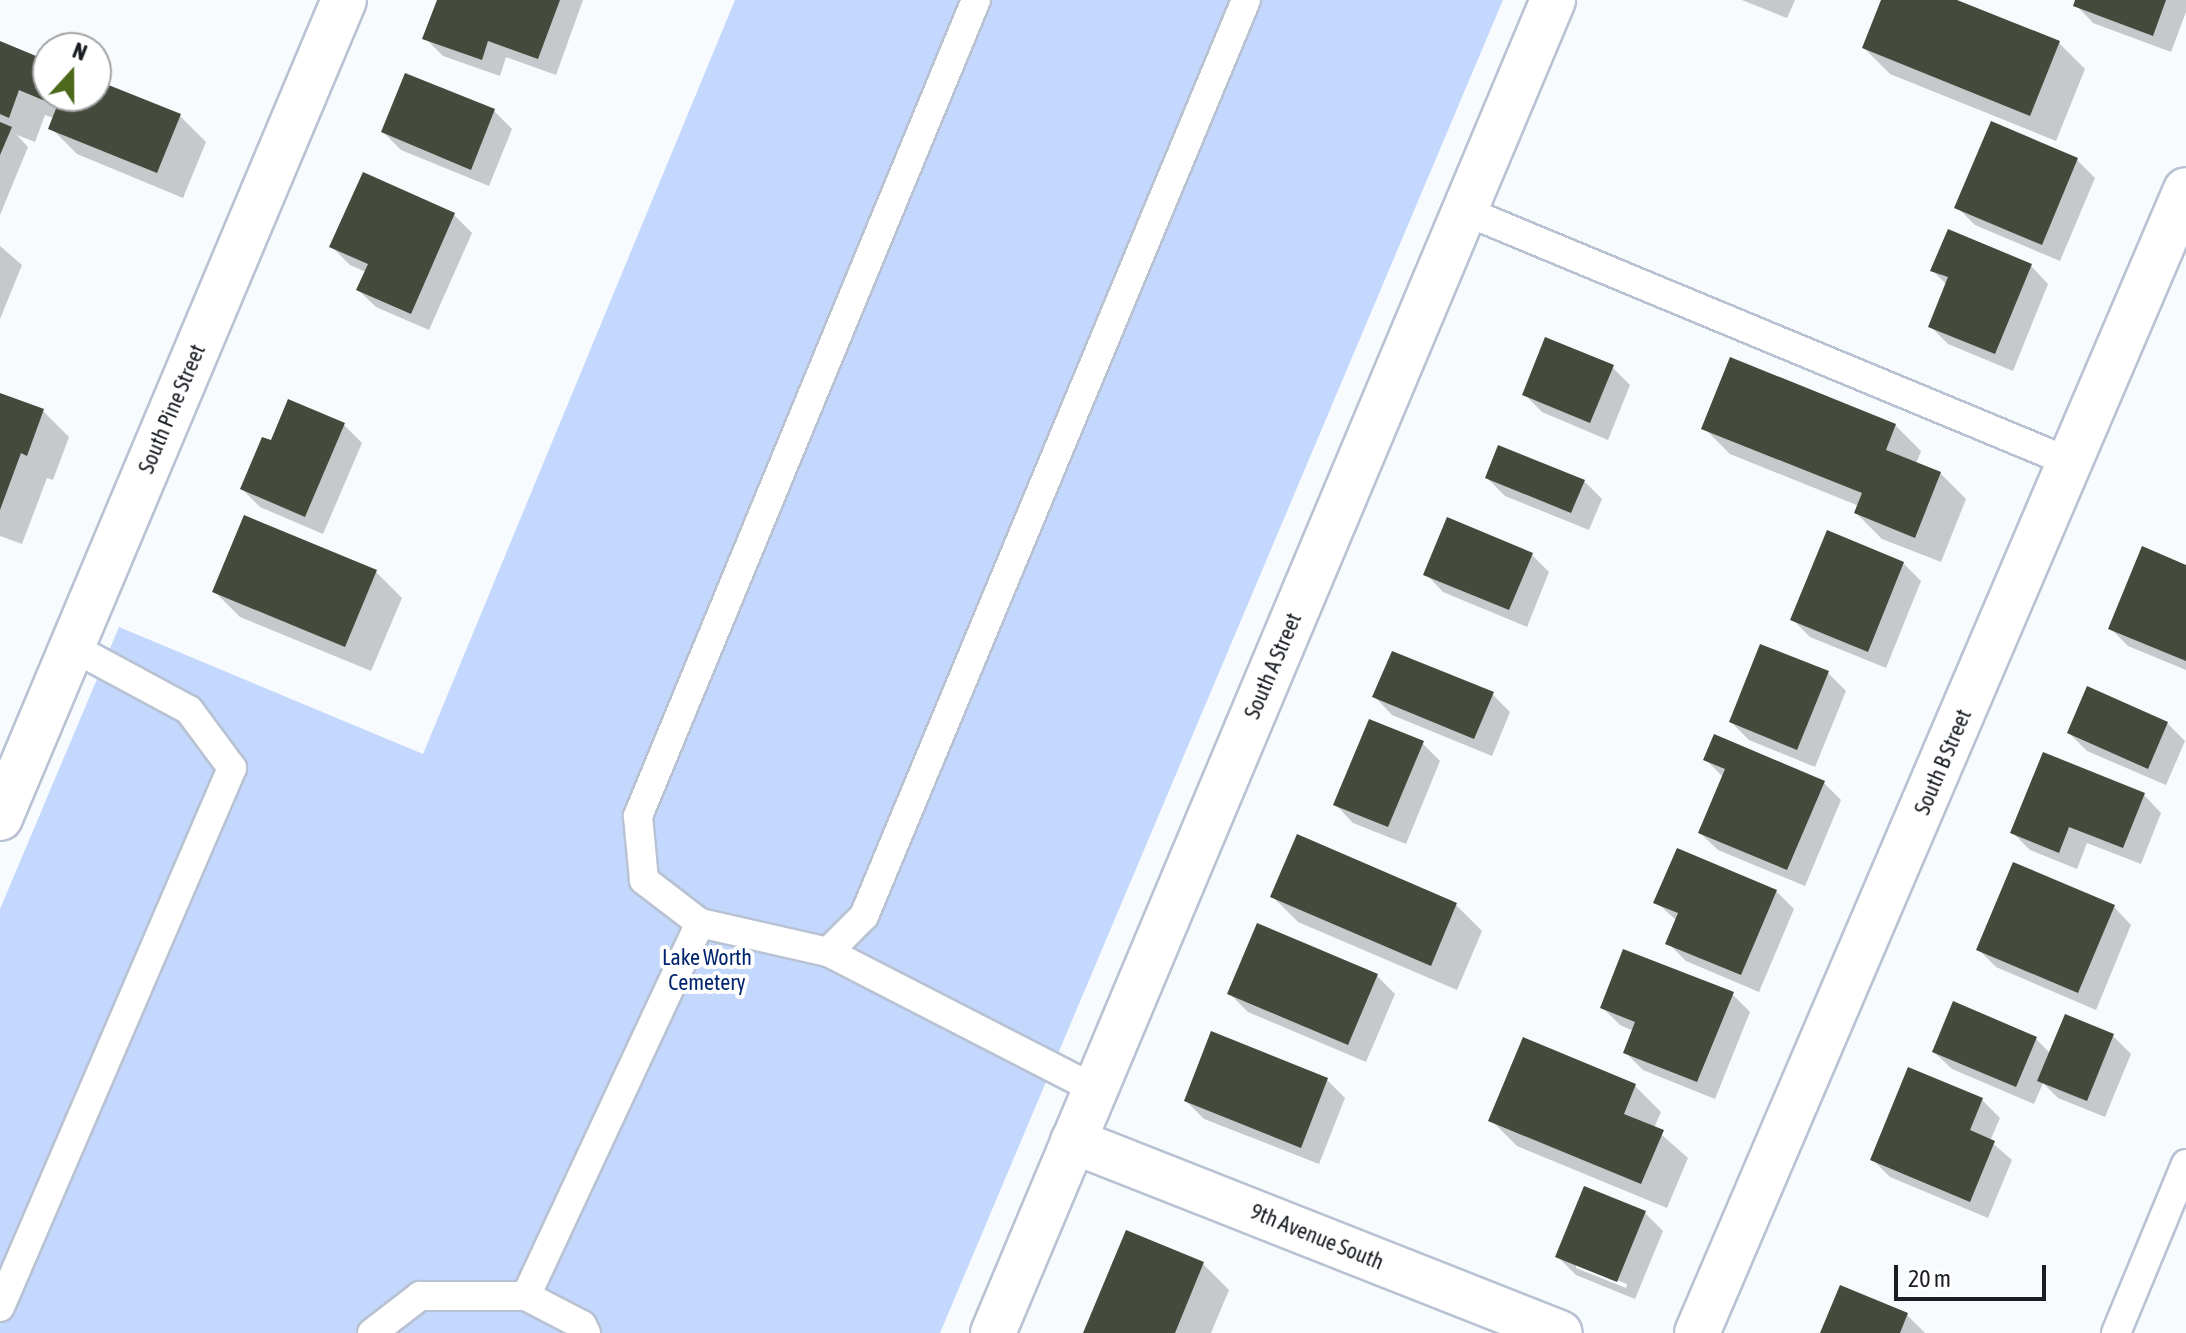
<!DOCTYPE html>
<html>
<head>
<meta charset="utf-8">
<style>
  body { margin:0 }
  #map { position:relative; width:2186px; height:1333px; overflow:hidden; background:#f8fbfe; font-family:"Asap Condensed",sans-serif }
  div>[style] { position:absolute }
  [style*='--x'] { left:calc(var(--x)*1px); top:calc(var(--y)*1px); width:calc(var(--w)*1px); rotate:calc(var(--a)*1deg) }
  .green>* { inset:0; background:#c3d8fc }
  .shadow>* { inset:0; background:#0003 }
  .building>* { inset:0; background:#444b3c }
  .roads { filter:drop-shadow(2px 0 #b8c2d3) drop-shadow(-2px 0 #b8c2d3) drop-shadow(0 2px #b8c2d3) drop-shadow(0 -2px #b8c2d3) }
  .lane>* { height:28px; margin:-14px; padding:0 14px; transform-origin:14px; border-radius:14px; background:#fff }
  .street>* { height:44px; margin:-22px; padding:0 22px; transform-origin:22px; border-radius:22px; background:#fff }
  .secondary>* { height:44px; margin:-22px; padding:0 22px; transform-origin:22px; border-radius:22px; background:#fff }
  span { translate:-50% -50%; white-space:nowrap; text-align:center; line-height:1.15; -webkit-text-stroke:8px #fff; paint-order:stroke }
  .street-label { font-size:22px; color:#1a1e24 }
  .park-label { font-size:22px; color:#00256e }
  .north { position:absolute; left:32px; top:32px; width:80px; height:80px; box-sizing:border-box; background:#fff; border:2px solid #a3a5a7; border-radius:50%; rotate:21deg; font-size:22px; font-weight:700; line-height:32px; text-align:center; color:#1a1e24 }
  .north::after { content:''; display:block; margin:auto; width:28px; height:36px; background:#4b681b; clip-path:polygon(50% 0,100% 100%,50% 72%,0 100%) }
  .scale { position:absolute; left:1894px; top:1265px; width:152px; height:36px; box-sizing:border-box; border:4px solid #1a1e24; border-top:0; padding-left:10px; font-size:24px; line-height:28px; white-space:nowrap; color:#1a1e24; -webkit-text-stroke:6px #fff; paint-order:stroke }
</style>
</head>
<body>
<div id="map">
  <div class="green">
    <i style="clip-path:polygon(735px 0,1503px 0,940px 1333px,0 1333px,0 909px,119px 627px,423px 754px)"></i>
  </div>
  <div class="shadow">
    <i style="clip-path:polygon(439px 0,583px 0,556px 75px,506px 57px,500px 76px,443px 56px,425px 38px)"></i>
    <i style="clip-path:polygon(1742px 0,1795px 0,1787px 18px)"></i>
    <i style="clip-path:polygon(1884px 0,1952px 0,2059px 43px,2085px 69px,2056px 141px,1890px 74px,1864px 48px)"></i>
    <i style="clip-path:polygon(2078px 0,2186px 0,2186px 12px,2171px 52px,2093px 23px,2076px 5px)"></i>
    <i style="clip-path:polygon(0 44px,48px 63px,48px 96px,96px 96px,96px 82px,180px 116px,206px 142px,183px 198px,77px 154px,51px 128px,54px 118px,45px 115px,35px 142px,17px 135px,28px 147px,0 215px)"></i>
    <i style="clip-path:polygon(406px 76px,494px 111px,512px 129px,489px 186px,401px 150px,383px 132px)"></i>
    <i style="clip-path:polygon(2077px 160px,2095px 178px,2060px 261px,1975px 225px,1957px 207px)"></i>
    <i style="clip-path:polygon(364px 175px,454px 215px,472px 233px,429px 330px,376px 307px,358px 290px,366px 272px,350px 265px,332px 247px)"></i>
    <i style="clip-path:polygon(0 246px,22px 265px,0 319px)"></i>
    <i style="clip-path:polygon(2031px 266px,2048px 284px,2013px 371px,1948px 344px,1930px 326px,1947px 285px,1932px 270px)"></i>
    <i style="clip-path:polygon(1612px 367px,1630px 385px,1608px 440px,1542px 412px,1524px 394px)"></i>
    <i style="clip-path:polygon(0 395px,43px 411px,69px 437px,53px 480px,47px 478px,22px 544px,0 536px)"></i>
    <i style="clip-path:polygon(344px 425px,362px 443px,323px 534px,260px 507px,242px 489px,272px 442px)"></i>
    <i style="clip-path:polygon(1895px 425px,1921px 451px,1916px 464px,1940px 473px,1966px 499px,1941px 562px,1882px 539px,1856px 513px,1859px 506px,1730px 454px,1704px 428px)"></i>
    <i style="clip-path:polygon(1487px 478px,1584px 481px,1602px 499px,1589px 530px,1505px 496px)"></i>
    <i style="clip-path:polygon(1531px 554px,1549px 572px,1527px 627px,1443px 592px,1426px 574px)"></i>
    <i style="clip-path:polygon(1903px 563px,1921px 581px,1886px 668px,1810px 637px,1793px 620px)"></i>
    <i style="clip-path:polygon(2186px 567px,2186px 670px,2128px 646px,2110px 628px)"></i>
    <i style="clip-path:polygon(376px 572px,402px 598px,371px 671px,240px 617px,214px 591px)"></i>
    <i style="clip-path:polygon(1828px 673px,1846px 691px,1815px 767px,1749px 740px,1731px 722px)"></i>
    <i style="clip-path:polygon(1492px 694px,1510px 712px,1492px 756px,1392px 715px,1375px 697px)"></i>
    <i style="clip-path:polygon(2167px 723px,2185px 741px,2166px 785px,2087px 751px,2069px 733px)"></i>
    <i style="clip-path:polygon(1422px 743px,1440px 761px,1406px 844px,1353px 823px,1336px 805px)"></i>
    <i style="clip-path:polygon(1706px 760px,1823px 782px,1841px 800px,1805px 886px,1718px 850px,1700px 833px,1724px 778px)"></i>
    <i style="clip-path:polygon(2144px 795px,2161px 813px,2141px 864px,2087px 843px,2077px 869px,2030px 850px,2012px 832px)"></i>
    <i style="clip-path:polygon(1776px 891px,1794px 909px,1759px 992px,1686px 961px,1668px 943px,1677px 921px,1656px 902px)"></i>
    <i style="clip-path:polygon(1272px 896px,1456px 905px,1482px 931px,1457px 990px,1298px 922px)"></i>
    <i style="clip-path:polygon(2114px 907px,2131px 925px,2096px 1010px,1996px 967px,1978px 949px)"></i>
    <i style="clip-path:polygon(1377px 976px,1395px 994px,1366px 1062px,1248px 1012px,1230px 994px)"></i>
    <i style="clip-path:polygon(1732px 994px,1750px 1012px,1715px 1099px,1643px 1070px,1626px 1053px,1634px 1031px,1620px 1025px,1602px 1007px)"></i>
    <i style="clip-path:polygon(1213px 1034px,1327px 1080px,1345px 1098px,1319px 1164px,1204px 1119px,1186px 1101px)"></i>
    <i style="clip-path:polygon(2113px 1036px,2131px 1054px,2105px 1117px,2058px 1098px,2043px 1083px,2034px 1104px,1952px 1069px,1934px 1052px,2036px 1039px,2051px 1054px)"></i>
    <i style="clip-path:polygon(1524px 1040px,1635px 1086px,1661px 1112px,1654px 1128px,1688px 1158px,1667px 1208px,1517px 1146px,1491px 1120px)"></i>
    <i style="clip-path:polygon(1982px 1100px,2000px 1118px,1990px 1141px,2012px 1160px,1988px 1218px,1890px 1177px,1872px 1159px)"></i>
    <i style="clip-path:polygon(evenodd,1645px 1213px,1663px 1231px,1635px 1299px,1576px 1275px,1558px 1257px,1645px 1213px,1576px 1264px,1627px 1284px,1626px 1288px,1576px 1268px,1576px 1264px)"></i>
    <i style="clip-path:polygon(1203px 1264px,1229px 1290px,1211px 1333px,1085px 1333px)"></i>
    <i style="clip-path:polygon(1841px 1288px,1907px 1315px,1925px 1333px,1822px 1333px)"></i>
  </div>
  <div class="building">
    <i style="clip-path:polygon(437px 0,560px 0,538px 59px,488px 41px,482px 60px,422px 39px)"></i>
    <i style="clip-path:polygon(1881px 0,1957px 0,2060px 41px,2030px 116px,1862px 48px)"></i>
    <i style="clip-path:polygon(2075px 0,2166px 0,2153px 36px,2073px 6px)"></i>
    <i style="clip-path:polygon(0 41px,48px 61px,48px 96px,96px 96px,96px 80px,181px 114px,157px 173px,48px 129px,57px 106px,19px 90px,9px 118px,0 114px)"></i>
    <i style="clip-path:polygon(405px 73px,495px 109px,471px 170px,381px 132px)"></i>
    <i style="clip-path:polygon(1991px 121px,2078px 158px,2042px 245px,1954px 208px)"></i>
    <i style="clip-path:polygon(0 122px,12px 127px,0 155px)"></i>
    <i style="clip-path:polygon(363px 172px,455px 213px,411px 314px,356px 290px,368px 264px,329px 247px)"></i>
    <i style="clip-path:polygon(1948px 229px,2032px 264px,1995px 354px,1928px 327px,1948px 277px,1930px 271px)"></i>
    <i style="clip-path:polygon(1545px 337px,1614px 365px,1590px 423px,1522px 395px)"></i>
    <i style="clip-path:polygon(1730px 357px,1896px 424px,1886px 450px,1941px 472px,1915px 538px,1854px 513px,1862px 493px,1701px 429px)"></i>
    <i style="clip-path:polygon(0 393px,44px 409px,27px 456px,21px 453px,0 510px)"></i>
    <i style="clip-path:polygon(288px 399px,345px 423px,305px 517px,240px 489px,262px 437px,271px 440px)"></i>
    <i style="clip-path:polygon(1498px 445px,1585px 480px,1571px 513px,1485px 478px)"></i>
    <i style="clip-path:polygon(244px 515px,377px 570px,345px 647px,212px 592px)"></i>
    <i style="clip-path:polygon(1447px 517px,1533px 553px,1509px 610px,1423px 575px)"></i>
    <i style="clip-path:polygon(1827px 530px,1904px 562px,1868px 652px,1790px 620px)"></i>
    <i style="clip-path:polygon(2142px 546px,2186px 565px,2186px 661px,2108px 629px)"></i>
    <i style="clip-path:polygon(1760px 644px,1829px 671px,1797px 750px,1729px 722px)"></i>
    <i style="clip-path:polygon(1392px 651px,1494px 692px,1474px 739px,1372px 697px)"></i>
    <i style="clip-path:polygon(2087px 686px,2168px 722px,2148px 769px,2067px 733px)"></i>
    <i style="clip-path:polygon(1369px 719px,1424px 741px,1388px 827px,1333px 805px)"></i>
    <i style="clip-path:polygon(1714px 734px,1825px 781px,1787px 870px,1698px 833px,1725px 769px,1703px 760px)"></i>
    <i style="clip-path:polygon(2043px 752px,2145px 793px,2123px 848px,2069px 827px,2059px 853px,2010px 833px)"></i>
    <i style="clip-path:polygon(1297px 834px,1457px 903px,1431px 966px,1270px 897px)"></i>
    <i style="clip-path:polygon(1677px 848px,1777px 890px,1741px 975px,1665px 944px,1678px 913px,1653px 903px)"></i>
    <i style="clip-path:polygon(2013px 862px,2115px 905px,2078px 993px,1976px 950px)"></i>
    <i style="clip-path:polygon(1257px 923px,1378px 974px,1348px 1045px,1227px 994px)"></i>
    <i style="clip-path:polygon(1623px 949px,1734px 992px,1697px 1082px,1623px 1053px,1635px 1022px,1600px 1008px)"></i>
    <i style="clip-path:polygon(1953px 1001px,2037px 1037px,2016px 1087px,1932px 1052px)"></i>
    <i style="clip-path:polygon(2065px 1014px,2114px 1034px,2087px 1101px,2037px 1081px)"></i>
    <i style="clip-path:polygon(1211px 1031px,1328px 1078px,1301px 1148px,1184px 1101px)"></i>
    <i style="clip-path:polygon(1523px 1037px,1636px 1084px,1624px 1114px,1664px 1130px,1641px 1184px,1488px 1121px)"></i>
    <i style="clip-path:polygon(1908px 1067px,1983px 1098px,1970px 1130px,1995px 1141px,1970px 1202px,1870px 1160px)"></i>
    <i style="clip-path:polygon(1584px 1186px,1646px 1211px,1617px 1282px,1555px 1257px)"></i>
    <i style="clip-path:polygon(1126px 1230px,1204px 1262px,1175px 1333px,1083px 1333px)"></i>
    <i style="clip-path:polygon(1840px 1285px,1908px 1313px,1900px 1333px,1820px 1333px)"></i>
  </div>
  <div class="roads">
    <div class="lane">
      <i style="--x:1465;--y:211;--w:657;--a:22.55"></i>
      <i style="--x:700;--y:923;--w:131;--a:12.8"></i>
      <i style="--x:828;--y:952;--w:51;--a:-45"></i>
      <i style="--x:864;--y:916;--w:992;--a:-67.36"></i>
      <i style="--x:828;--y:952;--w:300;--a:27.2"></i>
      <i style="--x:526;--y:1296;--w:412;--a:-65"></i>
      <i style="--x:700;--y:923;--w:71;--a:-142.5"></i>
      <i style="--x:644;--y:880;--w:64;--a:-95.4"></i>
      <i style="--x:638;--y:816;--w:883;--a:-67.5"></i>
      <i style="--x:0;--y:1307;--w:587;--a:-66.71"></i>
      <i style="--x:232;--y:768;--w:72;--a:-126.6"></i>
      <i style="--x:189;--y:710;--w:133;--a:-151.7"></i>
      <i style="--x:372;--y:1333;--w:61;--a:-37.6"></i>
      <i style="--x:420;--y:1296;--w:106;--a:0"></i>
      <i style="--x:526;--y:1296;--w:63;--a:27.4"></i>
      <i style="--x:582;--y:1325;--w:9;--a:63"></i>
      <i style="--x:2116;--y:1333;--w:183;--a:-67.5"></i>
    </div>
    <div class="street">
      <i style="--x:0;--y:818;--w:887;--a:-67.19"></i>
      <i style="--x:1073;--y:1141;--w:523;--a:21.52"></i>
      <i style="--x:1697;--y:1333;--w:1243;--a:-66.84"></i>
    </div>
    <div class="secondary">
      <i style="--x:993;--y:1333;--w:1446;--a:-67.21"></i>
    </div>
  </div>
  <div class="street-label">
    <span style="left:172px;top:409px;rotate:-67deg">South Pine Street</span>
    <span style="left:1273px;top:666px;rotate:-67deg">South A Street</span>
    <span style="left:1943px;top:762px;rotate:-67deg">South B Street</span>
    <span style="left:1317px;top:1237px;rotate:22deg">9th Avenue South</span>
  </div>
  <div class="park-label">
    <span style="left:707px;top:970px">Lake Worth<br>Cemetery</span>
  </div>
  <div class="north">N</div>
  <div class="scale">20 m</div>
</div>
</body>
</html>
